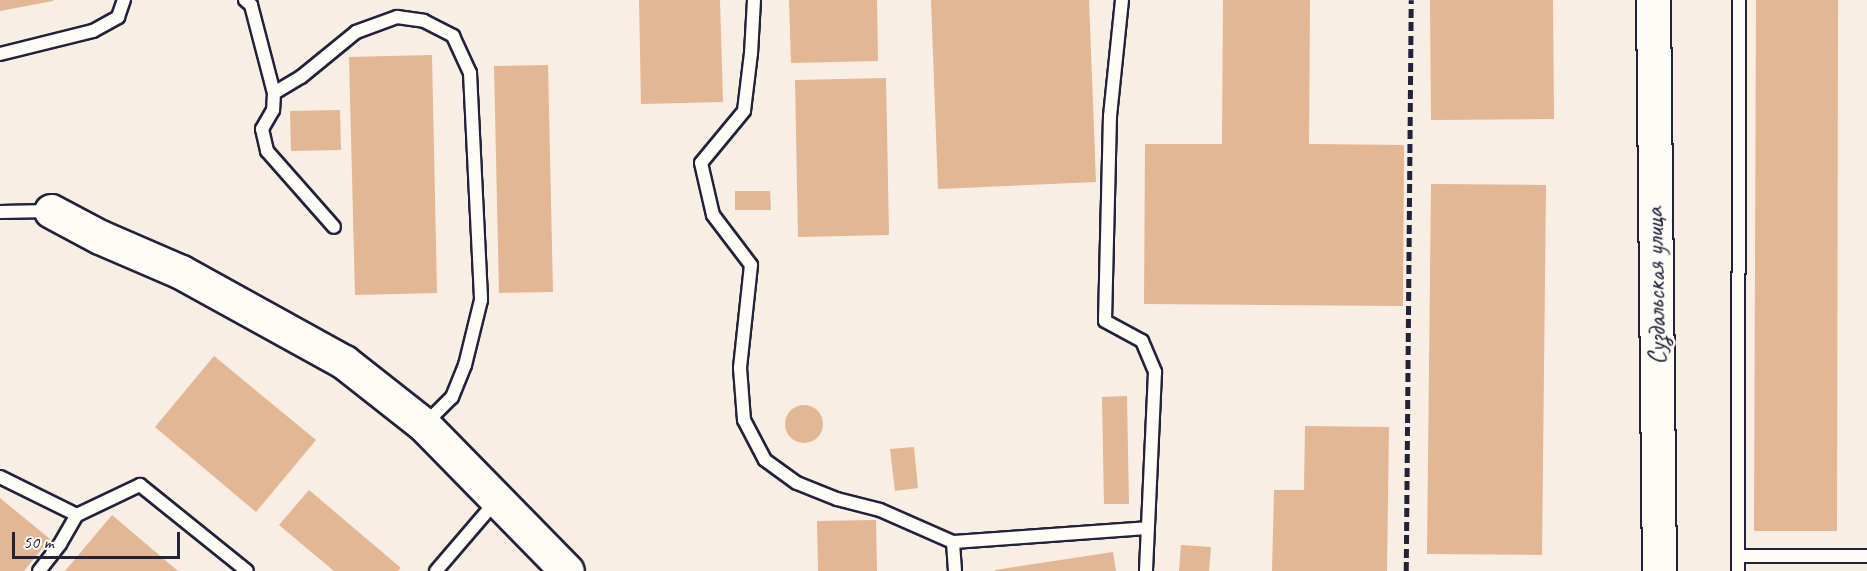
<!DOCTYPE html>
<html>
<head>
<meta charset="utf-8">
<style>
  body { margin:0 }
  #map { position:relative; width:1867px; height:571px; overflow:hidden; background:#f8eee3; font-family:Caveat,sans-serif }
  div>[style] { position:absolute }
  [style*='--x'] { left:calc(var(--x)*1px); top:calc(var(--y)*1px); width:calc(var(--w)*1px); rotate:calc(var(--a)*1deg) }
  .building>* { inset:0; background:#e3b694 }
  .round { border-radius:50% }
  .roads { filter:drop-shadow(2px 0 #22223b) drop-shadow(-2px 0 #22223b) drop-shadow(0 2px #22223b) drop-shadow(0 -2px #22223b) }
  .lane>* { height:12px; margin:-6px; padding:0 6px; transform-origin:6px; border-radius:6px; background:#fdfcf7 }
  .secondary>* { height:33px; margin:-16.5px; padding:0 16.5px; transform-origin:16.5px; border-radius:16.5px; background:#fdfcf7 }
  .rail>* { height:4.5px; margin-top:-2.25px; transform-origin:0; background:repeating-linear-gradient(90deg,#22223b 0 9px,transparent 0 13.5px) }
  span { translate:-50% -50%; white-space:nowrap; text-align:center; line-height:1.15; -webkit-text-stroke:5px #fdfcf7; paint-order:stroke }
  .street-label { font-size:26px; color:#22223b }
  .scale { position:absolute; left:12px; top:532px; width:168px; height:27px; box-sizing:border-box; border:3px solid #22223b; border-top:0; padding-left:8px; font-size:18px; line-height:21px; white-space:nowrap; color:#22223b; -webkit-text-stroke:4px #fdfcf7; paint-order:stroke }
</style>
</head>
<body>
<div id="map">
  <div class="building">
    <i style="clip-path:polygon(0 0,53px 0,53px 1px,0 11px)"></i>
    <i style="clip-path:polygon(639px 0,720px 0,723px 102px,641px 104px)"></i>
    <i style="clip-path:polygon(789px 0,877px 0,878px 61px,791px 63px)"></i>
    <i style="clip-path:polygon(931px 0,1089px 0,1096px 182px,938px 189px)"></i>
    <i style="clip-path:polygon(1223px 0,1310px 0,1309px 144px,1404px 145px,1403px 306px,1144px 304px,1145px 144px,1222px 144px)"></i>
    <i style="clip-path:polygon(1430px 0,1553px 0,1554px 119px,1431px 120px)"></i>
    <i style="clip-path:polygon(1756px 0,1838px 0,1837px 531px,1754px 531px)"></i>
    <i style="clip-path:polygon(432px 55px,437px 293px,355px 295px,349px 57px)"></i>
    <i style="clip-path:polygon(548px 65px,553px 292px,499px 293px,494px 66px)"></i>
    <i style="clip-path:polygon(886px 78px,889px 235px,798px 237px,795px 80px)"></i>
    <i style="clip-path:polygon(340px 110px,341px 150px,291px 151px,290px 111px)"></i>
    <i style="clip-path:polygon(1431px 184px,1546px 185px,1542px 555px,1427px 554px)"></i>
    <i style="clip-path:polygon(735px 191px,770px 191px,771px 210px,735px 210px)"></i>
    <i style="clip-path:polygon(214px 356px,316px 440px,256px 512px,155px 427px)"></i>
    <i style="clip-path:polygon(1127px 396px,1129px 504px,1104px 504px,1102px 397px)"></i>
    <i class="round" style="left:785px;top:405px;width:38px;height:38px"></i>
    <i style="clip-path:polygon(1305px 426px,1389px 427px,1387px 571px,1272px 571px,1274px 490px,1304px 490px)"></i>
    <i style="clip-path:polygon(914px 447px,918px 488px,895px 491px,890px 449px)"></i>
    <i style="clip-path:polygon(309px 490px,401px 568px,398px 571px,334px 571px,279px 525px)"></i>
    <i style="clip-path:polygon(0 498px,50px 539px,24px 571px,0 571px)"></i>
    <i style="clip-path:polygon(112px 515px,178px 571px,65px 571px)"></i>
    <i style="clip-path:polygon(876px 520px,877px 571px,818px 571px,817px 521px)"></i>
    <i style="clip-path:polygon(1181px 545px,1211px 547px,1209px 571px,1179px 571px)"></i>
    <i style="clip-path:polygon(1113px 552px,1116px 571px,995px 571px,995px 570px)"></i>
  </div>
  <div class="roads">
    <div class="lane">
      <i style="--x:245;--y:0;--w:8;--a:40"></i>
      <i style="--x:251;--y:5;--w:91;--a:75.4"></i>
      <i style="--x:274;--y:93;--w:17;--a:93"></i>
      <i style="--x:273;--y:110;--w:22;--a:120"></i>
      <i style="--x:262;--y:129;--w:23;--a:77"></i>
      <i style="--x:267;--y:151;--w:101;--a:48.6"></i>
      <i style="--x:754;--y:0;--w:53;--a:93.2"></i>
      <i style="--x:751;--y:53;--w:58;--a:96.9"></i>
      <i style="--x:744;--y:111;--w:67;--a:129.6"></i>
      <i style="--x:701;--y:163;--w:53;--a:77"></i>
      <i style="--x:713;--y:215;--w:63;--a:52.8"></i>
      <i style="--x:751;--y:265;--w:104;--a:96.1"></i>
      <i style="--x:740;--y:368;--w:52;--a:85.6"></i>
      <i style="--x:744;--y:420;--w:45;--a:62.3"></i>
      <i style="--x:765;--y:460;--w:39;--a:36"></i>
      <i style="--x:797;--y:483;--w:43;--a:21.8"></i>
      <i style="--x:837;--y:499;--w:44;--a:14.3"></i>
      <i style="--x:880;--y:510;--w:80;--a:23.7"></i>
      <i style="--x:1122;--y:0;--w:117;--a:95.9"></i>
      <i style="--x:1110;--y:116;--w:205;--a:91.4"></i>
      <i style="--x:1105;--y:321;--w:42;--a:28.4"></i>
      <i style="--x:1142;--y:341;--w:34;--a:67"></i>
      <i style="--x:1155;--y:372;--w:199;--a:92.6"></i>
      <i style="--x:0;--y:54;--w:96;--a:-13.9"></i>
      <i style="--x:93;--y:31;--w:29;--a:-29"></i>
      <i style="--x:118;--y:17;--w:18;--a:-71"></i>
      <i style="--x:274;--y:93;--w:31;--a:-31"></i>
      <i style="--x:301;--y:77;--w:71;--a:-39.3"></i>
      <i style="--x:356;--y:32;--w:44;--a:-20.1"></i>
      <i style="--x:397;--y:17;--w:27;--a:8"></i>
      <i style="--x:424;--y:21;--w:33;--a:27"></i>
      <i style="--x:453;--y:36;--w:41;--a:65.3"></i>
      <i style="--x:470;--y:73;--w:227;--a:87.2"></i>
      <i style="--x:481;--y:300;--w:67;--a:103.8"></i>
      <i style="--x:465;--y:365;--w:35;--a:112"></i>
      <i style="--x:452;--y:397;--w:40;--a:135"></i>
      <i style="--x:0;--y:212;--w:50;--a:-1.1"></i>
      <i style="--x:0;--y:477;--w:86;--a:26.3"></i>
      <i style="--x:1738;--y:556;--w:129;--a:0"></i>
      <i style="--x:39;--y:571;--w:34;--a:-52"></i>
      <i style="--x:60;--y:544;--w:34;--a:-60"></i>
      <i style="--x:77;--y:515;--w:70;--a:-25.5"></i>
      <i style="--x:140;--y:485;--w:137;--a:38.8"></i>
      <i style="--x:436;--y:571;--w:92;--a:-49.4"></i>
      <i style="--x:955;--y:571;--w:29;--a:-94"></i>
      <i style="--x:953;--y:542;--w:195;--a:-4.1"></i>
      <i style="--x:1738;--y:571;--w:571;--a:-89.9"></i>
    </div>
    <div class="secondary">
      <i style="--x:1653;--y:0;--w:571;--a:89.4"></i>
      <i style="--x:51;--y:211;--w:55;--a:28"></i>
      <i style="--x:100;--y:237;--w:88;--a:23.4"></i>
      <i style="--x:181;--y:272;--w:186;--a:28.9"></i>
      <i style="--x:344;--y:362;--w:102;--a:38.2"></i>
      <i style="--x:424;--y:425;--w:204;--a:45.6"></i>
    </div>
  </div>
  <div class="rail">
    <i style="--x:1406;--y:571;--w:571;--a:-89.5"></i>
  </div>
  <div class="street-label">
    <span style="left:1656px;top:286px;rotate:-91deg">Суздальская улица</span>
  </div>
  <div class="scale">50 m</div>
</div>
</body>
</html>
